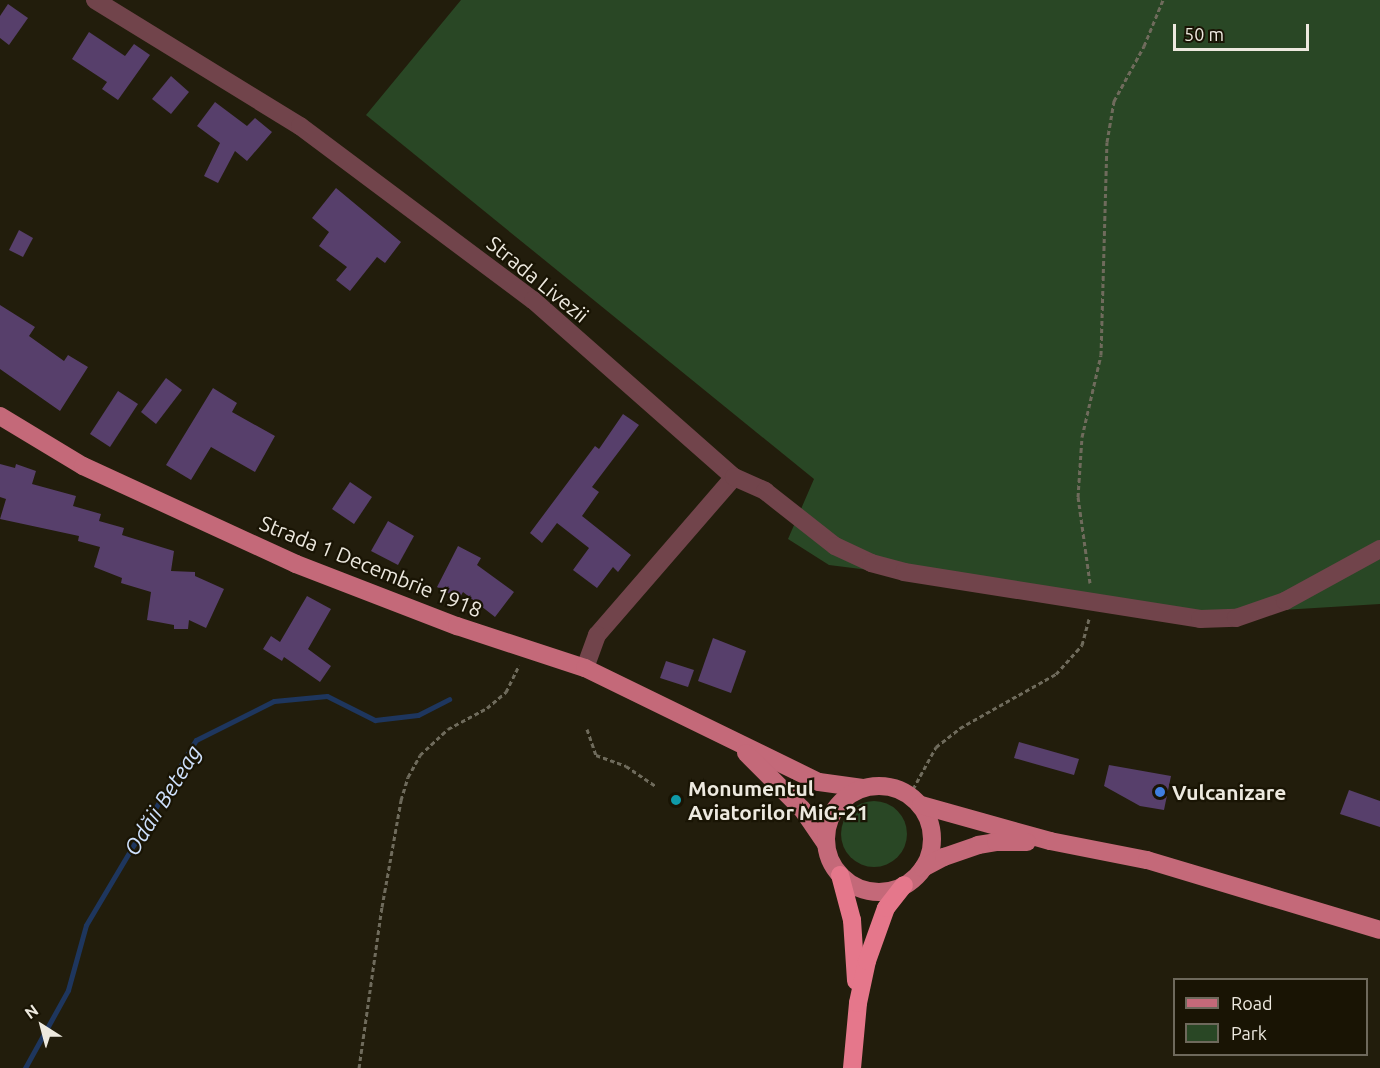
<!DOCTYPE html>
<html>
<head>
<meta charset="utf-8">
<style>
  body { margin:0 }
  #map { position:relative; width:1380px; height:1068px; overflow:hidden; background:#221d0c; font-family:Ubuntu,sans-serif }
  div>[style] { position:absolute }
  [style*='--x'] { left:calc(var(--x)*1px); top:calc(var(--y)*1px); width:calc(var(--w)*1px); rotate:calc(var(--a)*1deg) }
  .green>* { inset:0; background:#294725 }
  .round { border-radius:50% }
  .stream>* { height:5px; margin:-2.5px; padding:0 2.5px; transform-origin:2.5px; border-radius:2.5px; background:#1e365e }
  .building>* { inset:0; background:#573f6b }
  .path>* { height:3px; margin-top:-1.5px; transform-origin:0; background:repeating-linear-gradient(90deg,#6f6b5c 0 4.5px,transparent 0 7.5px) }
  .minor>* { height:18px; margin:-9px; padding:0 9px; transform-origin:9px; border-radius:9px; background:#71444b }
  .primary>* { height:18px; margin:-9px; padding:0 9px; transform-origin:9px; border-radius:9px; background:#c46979 }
  .primary>.ring { margin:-9px; padding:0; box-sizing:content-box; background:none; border:18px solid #c46979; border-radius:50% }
  .motorway>* { height:18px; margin:-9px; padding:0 9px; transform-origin:9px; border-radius:9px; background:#e5778b }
  .dots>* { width:16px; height:16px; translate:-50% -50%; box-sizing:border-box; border:3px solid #191404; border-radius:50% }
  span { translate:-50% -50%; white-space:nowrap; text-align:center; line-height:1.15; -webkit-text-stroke:4.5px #191404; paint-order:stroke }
  .street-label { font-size:21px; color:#ede9df }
  .poi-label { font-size:21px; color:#ede9df; font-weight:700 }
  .left { translate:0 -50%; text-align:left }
  .water-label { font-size:22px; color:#cfe1fd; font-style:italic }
  .legend { position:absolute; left:1173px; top:978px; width:195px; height:78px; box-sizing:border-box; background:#191404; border:2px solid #6e695c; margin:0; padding:8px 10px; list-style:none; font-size:18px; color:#ede9df }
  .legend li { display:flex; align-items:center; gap:12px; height:30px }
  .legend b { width:30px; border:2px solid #6e695c }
  .north { position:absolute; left:12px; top:996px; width:60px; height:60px; -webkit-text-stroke:4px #191404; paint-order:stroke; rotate:324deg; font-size:16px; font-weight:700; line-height:24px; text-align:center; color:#ede9df }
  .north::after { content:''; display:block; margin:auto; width:21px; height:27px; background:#ede9df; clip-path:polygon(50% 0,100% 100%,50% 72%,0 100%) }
  .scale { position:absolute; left:1173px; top:24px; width:136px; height:27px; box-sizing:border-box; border:3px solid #ede9df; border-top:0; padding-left:8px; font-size:18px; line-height:21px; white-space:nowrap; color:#ede9df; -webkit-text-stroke:4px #191404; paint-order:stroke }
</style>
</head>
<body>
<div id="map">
  <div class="green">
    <i style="clip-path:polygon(461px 0,1380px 0,1380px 604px,1217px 614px,829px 565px,788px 539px,814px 479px,366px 115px)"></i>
    <i class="round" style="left:841px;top:801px;width:66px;height:66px"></i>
  </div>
  <div class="stream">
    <i style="--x:25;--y:1068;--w:89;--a:-61.1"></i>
    <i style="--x:68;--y:990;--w:67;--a:-74.5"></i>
    <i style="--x:86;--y:925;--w:215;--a:-59.3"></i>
    <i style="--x:196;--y:740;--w:87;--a:-26.6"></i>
    <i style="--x:274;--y:701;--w:53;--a:-5.4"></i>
    <i style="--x:327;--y:696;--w:54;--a:26.6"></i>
    <i style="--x:375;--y:720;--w:43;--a:-6.6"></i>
    <i style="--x:418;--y:715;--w:35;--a:-27"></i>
  </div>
  <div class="building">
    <i style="clip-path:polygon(8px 4px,28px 18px,9px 45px,0 38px,0 16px)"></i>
    <i style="clip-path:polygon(89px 32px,125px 56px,134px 44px,150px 55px,118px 100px,102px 89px,107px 82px,72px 59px)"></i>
    <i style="clip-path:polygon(171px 76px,189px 92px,171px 114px,152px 99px)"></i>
    <i style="clip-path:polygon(215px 102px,247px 126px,255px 118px,272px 132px,247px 161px,235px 151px,218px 183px,204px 176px,220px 143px,197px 126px)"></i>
    <i style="clip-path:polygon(336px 188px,401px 242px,385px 263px,377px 257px,350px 291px,336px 280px,347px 267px,319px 246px,329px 232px,312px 218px)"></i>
    <i style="clip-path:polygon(19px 230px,33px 238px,23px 257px,9px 250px)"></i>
    <i style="clip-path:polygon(0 305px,35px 327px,29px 336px,64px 361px,68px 355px,88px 367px,60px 411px,0 369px)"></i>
    <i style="clip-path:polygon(166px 378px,182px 390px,156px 424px,141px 412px)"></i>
    <i style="clip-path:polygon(213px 388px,237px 403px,232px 412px,275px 436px,255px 472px,211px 447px,191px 480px,166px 465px)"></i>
    <i style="clip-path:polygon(118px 391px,138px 404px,110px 447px,90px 434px)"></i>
    <i style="clip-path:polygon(623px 414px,639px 425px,592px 487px,599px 492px,582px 516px,631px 555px,618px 572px,613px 567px,597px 588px,573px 570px,589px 548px,557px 523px,542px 543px,530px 533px,595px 446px,599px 449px)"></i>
    <i style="clip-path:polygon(0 464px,15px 468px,16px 464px,36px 471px,32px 484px,76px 496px,73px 506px,101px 514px,99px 521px,124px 528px,122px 535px,174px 551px,171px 571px,195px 572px,195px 576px,224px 589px,206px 628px,189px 620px,188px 629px,174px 629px,174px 625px,147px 620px,151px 592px,121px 583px,122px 578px,94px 567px,100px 547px,78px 541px,79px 536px,0 519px,6px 499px,0 497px)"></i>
    <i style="clip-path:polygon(350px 482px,372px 497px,354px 524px,332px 509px)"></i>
    <i style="clip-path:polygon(388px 521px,414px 536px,398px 565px,371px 551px)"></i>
    <i style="clip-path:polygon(458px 546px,481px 558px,477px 565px,514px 592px,495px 617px,463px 592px,459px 599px,437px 587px)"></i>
    <i style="clip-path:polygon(307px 596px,331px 609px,308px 649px,331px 666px,320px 682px,284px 657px,282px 661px,263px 649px,271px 636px,280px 642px)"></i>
    <i style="clip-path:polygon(713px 638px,746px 651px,731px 693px,698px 681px)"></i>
    <i style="clip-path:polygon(666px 661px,694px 670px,688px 687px,660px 678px)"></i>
    <i style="clip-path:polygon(1019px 742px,1079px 759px,1074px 775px,1014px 758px)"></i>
    <i style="clip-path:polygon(1109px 765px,1171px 776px,1164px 810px,1140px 806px,1104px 786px)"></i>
    <i style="clip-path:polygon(1349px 790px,1380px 801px,1380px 827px,1340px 814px)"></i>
  </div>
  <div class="path">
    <i style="--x:1090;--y:583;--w:87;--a:-97.9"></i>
    <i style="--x:1078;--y:497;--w:60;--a:-86.2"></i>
    <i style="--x:1082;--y:437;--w:84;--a:-77"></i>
    <i style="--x:1101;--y:355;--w:213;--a:-88.4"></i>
    <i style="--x:1107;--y:142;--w:42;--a:-80.3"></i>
    <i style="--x:1114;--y:101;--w:63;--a:-61.4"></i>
    <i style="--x:1144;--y:46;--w:50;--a:-67.6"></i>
    <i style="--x:587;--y:729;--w:28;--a:71"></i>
    <i style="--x:596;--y:755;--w:32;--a:20"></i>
    <i style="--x:626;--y:766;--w:37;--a:34"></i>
    <i style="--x:913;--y:789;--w:48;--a:-61.3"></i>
    <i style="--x:936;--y:747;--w:31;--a:-38"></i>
    <i style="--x:960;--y:728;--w:110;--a:-29.4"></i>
    <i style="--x:1056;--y:674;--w:39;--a:-48"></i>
    <i style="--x:1082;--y:645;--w:27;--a:-75"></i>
    <i style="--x:359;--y:1068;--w:163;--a:-81.9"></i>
    <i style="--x:382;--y:907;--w:109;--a:-79.9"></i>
    <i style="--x:401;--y:800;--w:24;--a:-73"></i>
    <i style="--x:408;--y:777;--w:25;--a:-61"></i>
    <i style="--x:420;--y:755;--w:38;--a:-43"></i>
    <i style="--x:448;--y:729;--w:44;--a:-28.3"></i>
    <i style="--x:487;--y:708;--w:25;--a:-40"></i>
    <i style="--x:506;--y:692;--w:30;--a:-64"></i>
  </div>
  <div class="minor">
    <i style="--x:95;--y:0;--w:241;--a:31.6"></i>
    <i style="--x:300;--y:126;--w:291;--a:36.8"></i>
    <i style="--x:533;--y:300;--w:268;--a:41.4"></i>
    <i style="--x:734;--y:477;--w:209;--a:130.9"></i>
    <i style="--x:597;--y:635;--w:35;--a:110"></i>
    <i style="--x:734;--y:477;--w:34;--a:24"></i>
    <i style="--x:765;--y:491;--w:89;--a:38.2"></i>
    <i style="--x:835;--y:546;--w:40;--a:25"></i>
    <i style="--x:871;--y:563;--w:34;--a:15"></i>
    <i style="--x:904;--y:572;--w:300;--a:9"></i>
    <i style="--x:1200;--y:619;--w:36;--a:-2"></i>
    <i style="--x:1236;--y:618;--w:52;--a:-19.1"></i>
    <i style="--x:1285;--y:601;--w:108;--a:-28.7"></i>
  </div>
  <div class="primary">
    <i style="--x:0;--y:416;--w:97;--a:31.1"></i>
    <i style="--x:83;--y:466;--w:234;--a:24.7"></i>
    <i style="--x:296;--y:564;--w:173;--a:21.1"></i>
    <i style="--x:457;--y:626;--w:135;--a:18.2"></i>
    <i style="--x:585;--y:668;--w:260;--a:26"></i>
    <i style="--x:819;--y:782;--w:44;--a:7.8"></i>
    <i style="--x:746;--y:753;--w:79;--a:45"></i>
    <i style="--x:802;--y:809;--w:42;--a:55.6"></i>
    <i class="ring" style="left:826px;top:786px;width:88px;height:88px"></i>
    <i style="--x:921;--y:805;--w:134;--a:15.6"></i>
    <i style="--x:1050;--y:841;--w:99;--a:11.1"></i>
    <i style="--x:1147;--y:860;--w:243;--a:16.7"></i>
    <i style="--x:923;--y:868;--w:24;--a:-28"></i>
    <i style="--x:944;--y:857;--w:36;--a:-19"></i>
    <i style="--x:978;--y:845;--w:18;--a:-9"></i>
    <i style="--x:996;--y:842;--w:31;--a:0"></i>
  </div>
  <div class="motorway">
    <i style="--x:840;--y:875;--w:47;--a:75.1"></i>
    <i style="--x:852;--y:920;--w:61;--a:86.2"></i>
    <i style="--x:852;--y:1068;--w:65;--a:-84.7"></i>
    <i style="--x:858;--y:1003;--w:43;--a:-77.9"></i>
    <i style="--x:867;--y:961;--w:56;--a:-70.3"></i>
    <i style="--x:886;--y:908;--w:29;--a:-52"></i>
  </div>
  <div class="dots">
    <i style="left:1160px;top:792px;background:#3f7fe0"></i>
    <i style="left:676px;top:800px;background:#0f9aa8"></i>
  </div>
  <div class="street-label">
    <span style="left:538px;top:279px;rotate:39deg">Strada Livezii</span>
    <span style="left:371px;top:566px;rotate:22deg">Strada 1 Decembrie 1918</span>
  </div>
  <div class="poi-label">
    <span class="left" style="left:688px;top:800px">Monumentul<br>Aviatorilor MiG-21</span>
    <span class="left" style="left:1172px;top:792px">Vulcanizare</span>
  </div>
  <div class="water-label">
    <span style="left:162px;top:800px;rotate:-58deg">Odăii Beteag</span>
  </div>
  <ul class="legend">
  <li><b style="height:8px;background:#c46979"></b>Road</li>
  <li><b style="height:16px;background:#294725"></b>Park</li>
  </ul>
  <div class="north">N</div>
  <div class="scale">50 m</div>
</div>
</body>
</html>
